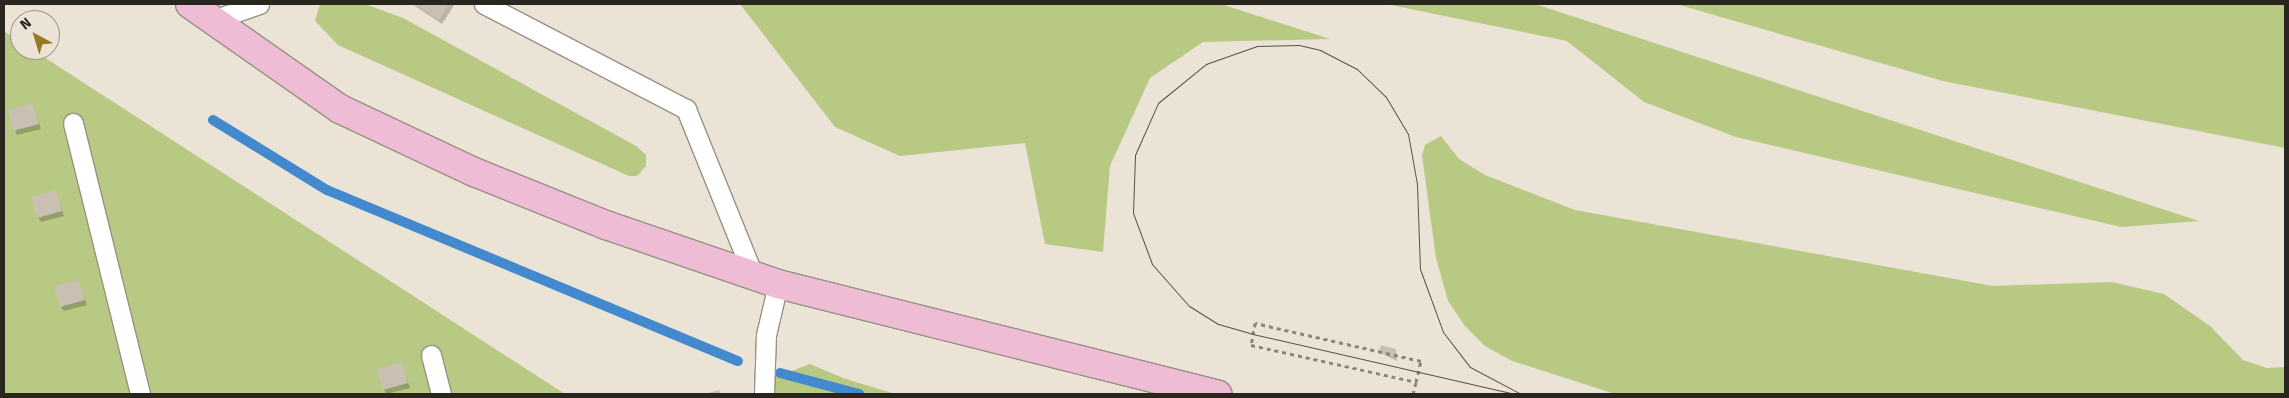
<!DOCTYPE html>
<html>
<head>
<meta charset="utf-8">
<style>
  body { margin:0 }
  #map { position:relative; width:2289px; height:398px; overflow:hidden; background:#ebe3d5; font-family:"Fira Sans",sans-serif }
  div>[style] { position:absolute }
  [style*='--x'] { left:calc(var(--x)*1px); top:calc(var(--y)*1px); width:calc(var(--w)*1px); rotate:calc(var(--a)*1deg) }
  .green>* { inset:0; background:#b7c983 }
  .shadow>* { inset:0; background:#0003 }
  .stream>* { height:10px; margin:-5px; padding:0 5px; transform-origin:5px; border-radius:5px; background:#428acd }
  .building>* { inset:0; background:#c9c0b3 }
  .path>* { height:3px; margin-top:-1.5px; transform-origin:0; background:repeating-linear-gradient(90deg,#8b857b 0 4px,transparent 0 8px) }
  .roads { filter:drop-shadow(1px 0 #989083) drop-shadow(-1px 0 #989083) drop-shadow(0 1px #989083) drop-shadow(0 -1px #989083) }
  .service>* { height:19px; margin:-9.5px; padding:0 9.5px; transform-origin:9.5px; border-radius:9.5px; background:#fff }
  .primary>* { height:28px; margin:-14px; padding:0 14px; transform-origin:14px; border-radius:14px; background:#efbcd6 }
  .tram>* { height:1px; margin:-0.5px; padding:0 0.5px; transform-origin:0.5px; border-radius:0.5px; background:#56524a }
  span { translate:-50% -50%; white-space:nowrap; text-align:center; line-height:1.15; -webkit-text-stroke:4px #ebe3d5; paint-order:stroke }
  .frame { position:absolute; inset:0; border:5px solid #292620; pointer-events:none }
  .north { position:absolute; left:10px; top:10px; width:50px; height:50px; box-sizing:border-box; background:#ebe3d5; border:1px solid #9d978d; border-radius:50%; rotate:321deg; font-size:14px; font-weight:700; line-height:20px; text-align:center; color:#292620 }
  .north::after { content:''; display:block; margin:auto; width:18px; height:22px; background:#967a22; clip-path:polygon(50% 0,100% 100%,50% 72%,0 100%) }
</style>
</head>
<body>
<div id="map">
  <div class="green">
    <i style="clip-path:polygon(320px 4px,365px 4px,403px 18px,636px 146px,646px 155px,646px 166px,637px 176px,629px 176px,338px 45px,315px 21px)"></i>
    <i style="clip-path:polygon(740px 4px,1221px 4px,1330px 39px,1203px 42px,1150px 78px,1110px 166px,1103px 252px,1045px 244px,1025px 143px,900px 156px,835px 127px)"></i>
    <i style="clip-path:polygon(1386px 4px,1535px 4px,2199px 221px,2121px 227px,1736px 137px,1644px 102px,1567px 41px)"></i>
    <i style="clip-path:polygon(1676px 4px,2285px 4px,2285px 148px,1943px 81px)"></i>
    <i style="clip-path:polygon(4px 31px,20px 42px,20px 50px,33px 50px,565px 394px,4px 394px)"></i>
    <i style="clip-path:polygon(1441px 136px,1459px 159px,1485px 175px,1575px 210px,1993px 286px,2112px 282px,2164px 294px,2210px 326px,2243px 360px,2267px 368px,2285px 367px,2285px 394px,1615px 394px,1512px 361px,1485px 346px,1465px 326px,1448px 301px,1436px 258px,1422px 155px,1425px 145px)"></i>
    <i style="clip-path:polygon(810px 364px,843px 378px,895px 394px,768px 394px,773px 378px)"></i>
  </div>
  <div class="shadow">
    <i style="clip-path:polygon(412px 4px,455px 4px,442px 24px)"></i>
    <i style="clip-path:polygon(33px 104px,41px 129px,17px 135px,15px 130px)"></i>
    <i style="clip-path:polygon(56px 192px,64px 216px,41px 222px,38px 217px)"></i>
    <i style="clip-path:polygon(79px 281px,87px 305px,64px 311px,61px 307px)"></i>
    <i style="clip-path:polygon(1396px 350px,1397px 361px,1381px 353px)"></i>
    <i style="clip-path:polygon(402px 364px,410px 388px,386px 394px,384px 389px)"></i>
  </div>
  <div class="stream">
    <i style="--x:213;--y:120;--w:134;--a:31.6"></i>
    <i style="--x:327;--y:190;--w:445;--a:22.6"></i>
    <i style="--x:780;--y:373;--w:82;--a:14.9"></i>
  </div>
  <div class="building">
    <i style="clip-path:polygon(414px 4px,449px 4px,439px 20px)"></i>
    <i style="clip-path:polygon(33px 103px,39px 124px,13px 131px,8px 110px)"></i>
    <i style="clip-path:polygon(56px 190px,62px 211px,37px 218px,31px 197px)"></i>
    <i style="clip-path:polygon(79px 280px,85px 300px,60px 307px,54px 286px)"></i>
    <i style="clip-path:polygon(1381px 345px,1396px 349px,1395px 357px,1379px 353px)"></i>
    <i style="clip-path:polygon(402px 362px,408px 383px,383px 390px,377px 369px)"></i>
    <i style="clip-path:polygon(719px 390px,721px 394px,705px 394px)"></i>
  </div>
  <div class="path">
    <i style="--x:1413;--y:394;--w:12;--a:-76"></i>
    <i style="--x:1416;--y:382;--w:22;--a:-77"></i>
    <i style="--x:1421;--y:361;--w:170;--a:-167.1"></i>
    <i style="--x:1255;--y:323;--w:22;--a:100"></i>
    <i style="--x:1251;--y:345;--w:169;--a:12.6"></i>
  </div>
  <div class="roads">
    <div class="service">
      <i style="--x:484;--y:4;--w:228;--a:27.5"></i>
      <i style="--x:686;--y:109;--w:179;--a:68"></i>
      <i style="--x:210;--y:21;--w:52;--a:-19.1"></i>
      <i style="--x:73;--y:123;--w:279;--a:76.1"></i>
      <i style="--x:431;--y:355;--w:40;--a:75.6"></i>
      <i style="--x:764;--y:394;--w:59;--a:-88.1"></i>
      <i style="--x:766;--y:335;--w:52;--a:-76.8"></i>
    </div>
    <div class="primary">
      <i style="--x:190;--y:4;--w:183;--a:35"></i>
      <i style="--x:340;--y:109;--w:148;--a:25.2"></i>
      <i style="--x:474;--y:172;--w:142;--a:21.9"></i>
      <i style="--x:606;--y:225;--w:182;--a:18.9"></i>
      <i style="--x:778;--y:284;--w:453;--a:14.1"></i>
    </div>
  </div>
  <div class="tram">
    <i style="--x:1515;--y:394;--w:269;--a:-167.1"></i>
    <i style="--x:1253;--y:334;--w:36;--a:-164"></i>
    <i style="--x:1218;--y:324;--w:34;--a:-148"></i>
    <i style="--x:1189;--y:306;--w:56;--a:-131.4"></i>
    <i style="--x:1152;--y:264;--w:54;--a:-110.4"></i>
    <i style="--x:1133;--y:213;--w:58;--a:-88"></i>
    <i style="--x:1135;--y:155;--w:57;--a:-66.1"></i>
    <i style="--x:1158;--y:103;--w:62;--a:-39.1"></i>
    <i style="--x:1206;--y:64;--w:54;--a:-19.4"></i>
    <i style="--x:1257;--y:46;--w:42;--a:-1.4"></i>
    <i style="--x:1299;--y:45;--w:22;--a:13"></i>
    <i style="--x:1320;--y:50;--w:42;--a:27.2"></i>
    <i style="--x:1357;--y:69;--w:40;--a:44"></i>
    <i style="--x:1386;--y:97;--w:43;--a:59.3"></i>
    <i style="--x:1408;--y:134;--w:51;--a:79.8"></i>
    <i style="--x:1417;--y:184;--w:85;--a:88"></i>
    <i style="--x:1420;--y:269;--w:67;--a:69.9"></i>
    <i style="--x:1443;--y:332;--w:44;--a:52.4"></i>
    <i style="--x:1470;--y:367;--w:58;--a:27.9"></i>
  </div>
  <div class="frame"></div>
  <div class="north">N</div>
</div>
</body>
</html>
